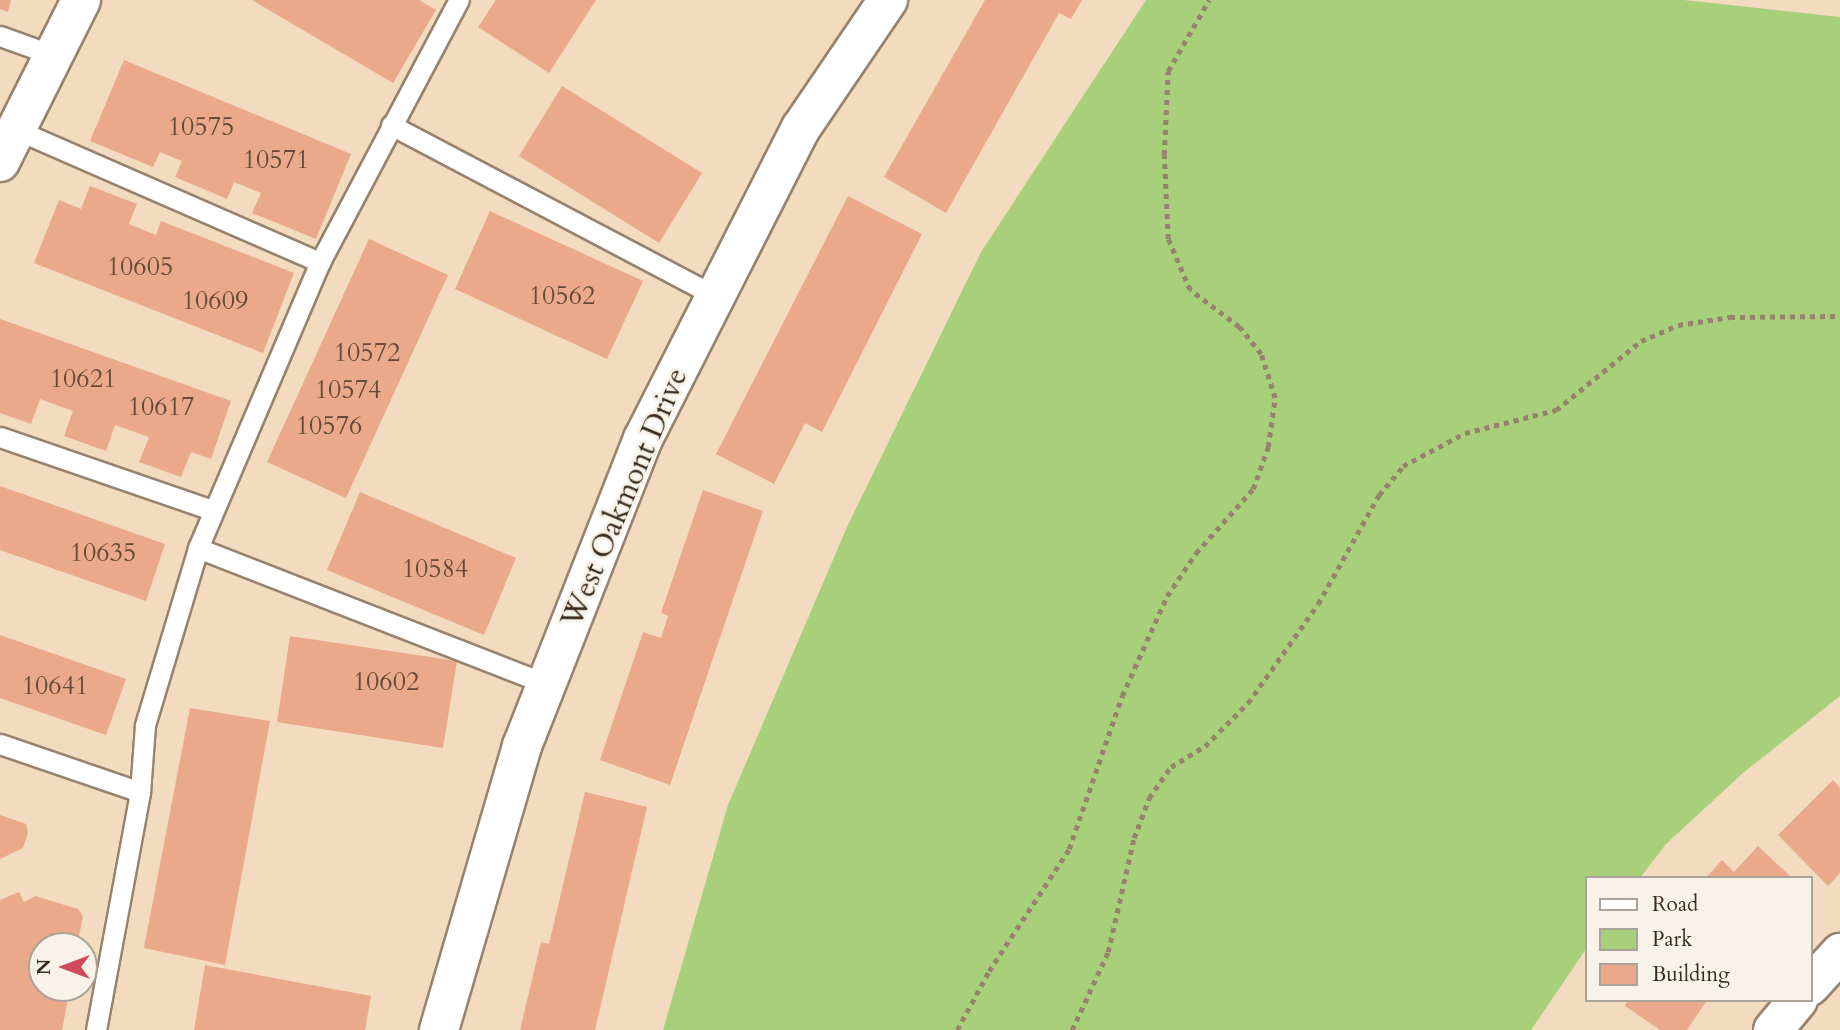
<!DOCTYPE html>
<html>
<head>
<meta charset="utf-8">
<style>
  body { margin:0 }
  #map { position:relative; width:1840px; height:1030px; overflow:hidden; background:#f3dbbf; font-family:Cardo,serif }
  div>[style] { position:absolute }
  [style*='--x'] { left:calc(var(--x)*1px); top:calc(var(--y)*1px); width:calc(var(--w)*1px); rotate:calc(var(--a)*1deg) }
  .green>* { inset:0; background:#a8d07b }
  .building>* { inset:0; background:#e9a98a }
  .path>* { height:4.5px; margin-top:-2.25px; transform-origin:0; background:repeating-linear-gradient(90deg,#97826e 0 5px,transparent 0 10px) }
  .roads { filter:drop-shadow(2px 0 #97826e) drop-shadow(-2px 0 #97826e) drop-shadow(0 2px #97826e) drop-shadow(0 -2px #97826e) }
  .service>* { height:19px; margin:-9.5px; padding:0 9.5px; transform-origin:9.5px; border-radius:9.5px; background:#fff }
  .minor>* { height:38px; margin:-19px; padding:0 19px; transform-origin:19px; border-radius:19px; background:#fff }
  span { translate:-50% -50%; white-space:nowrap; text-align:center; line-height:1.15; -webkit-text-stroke:6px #f7f3e8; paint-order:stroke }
  .number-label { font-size:26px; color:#664a39 }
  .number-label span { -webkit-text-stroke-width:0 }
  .street-label { font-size:30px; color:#3b2a1e }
  .legend { position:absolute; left:1585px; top:876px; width:228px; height:126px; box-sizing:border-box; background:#f7f3e8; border:2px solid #aca397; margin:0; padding:9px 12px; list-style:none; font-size:21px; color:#3b2a1e }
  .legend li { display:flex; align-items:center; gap:14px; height:35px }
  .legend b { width:35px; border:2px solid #aca397 }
  .north { position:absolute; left:28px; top:932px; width:70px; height:70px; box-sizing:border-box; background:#f7f3e8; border:2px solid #aca397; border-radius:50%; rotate:270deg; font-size:19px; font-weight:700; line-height:28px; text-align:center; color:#3b2a1e }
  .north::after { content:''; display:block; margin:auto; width:24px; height:32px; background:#d1495b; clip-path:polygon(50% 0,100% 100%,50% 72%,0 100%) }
</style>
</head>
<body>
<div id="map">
  <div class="green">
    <i style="clip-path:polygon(1146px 0,1684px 0,1840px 17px,1840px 696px,1743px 773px,1666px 844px,1640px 878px,1586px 878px,1586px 949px,1531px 1030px,663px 1030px,728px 805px,847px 527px,981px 252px)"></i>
  </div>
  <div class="building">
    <i style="clip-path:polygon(0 0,11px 0,8px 12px,0 9px)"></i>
    <i style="clip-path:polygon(252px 0,419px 0,436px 10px,393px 83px)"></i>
    <i style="clip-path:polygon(496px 0,596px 0,549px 73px,478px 27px)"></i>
    <i style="clip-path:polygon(985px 0,1082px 0,1071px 19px,1059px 13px,946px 213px,884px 177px)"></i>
    <i style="clip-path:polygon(124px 60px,351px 154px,316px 239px,252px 213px,261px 193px,234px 182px,227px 199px,175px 177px,182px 161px,160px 152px,153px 167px,90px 141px)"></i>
    <i style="clip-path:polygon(562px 86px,702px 173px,659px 243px,519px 156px)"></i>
    <i style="clip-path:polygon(90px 186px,137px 204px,129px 224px,156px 235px,161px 221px,294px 273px,263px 353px,34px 263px,59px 200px,81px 209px)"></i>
    <i style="clip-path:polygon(848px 196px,922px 234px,822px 432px,805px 423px,774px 484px,716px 454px)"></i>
    <i style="clip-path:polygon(490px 211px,643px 281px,607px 359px,455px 289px)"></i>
    <i style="clip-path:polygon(369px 239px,448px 275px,346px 498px,267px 462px)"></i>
    <i style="clip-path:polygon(0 319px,231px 401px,211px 459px,191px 452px,181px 477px,139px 462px,149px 437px,115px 425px,106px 451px,64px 436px,73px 411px,40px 399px,31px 424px,0 413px)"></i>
    <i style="clip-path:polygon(0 486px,165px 544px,146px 601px,0 550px)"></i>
    <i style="clip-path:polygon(703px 490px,763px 511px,670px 785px,600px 760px,643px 632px,661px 638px,668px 616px,661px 613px)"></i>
    <i style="clip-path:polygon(360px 492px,516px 558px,484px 635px,327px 570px)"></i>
    <i style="clip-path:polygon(0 635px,126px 679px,106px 735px,0 698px)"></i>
    <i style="clip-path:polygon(290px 636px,457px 661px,443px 748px,277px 722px)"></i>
    <i style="clip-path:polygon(190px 708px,270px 721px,225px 965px,144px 948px)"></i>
    <i style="clip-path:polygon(1833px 780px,1840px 788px,1840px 873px,1828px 886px,1778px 835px)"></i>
    <i style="clip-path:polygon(585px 792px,647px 807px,595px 1030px,520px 1030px,541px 942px,549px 944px)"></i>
    <i style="clip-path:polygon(0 815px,26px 824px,28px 833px,23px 848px,0 859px)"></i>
    <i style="clip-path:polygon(1758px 846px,1792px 878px,1706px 878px,1722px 860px,1734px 872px)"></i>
    <i style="clip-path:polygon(19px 892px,24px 902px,35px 896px,78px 909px,83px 916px,77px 946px,42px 946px,42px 988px,70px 988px,62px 1030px,0 1030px,0 900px)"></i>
    <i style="clip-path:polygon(205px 965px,371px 996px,365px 1030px,194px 1030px)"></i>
    <i style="clip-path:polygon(1628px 1000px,1707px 1000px,1687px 1030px,1660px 1030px,1625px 1006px)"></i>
  </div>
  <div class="path">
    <i style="--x:957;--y:1030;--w:67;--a:-61.5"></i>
    <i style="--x:989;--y:971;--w:146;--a:-56.7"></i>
    <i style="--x:1069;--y:849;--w:162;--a:-70.9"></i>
    <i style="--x:1122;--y:696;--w:110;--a:-65.8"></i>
    <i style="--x:1167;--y:596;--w:52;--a:-56"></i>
    <i style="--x:1196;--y:553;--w:86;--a:-48.3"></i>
    <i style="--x:1253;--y:489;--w:45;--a:-70.3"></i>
    <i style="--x:1268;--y:447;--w:49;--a:-81.9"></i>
    <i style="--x:1275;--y:398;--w:46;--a:-107.7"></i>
    <i style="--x:1261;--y:354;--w:35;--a:-129"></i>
    <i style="--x:1239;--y:327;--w:61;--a:-142.9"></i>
    <i style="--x:1190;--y:290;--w:56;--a:-113.3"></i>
    <i style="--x:1168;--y:239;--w:84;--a:-92.7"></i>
    <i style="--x:1164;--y:155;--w:84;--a:-87.3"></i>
    <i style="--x:1168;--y:71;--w:82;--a:-60"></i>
    <i style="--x:1072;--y:1030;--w:86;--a:-65.2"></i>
    <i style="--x:1108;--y:952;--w:117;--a:-77.2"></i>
    <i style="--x:1134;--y:838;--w:43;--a:-69.4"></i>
    <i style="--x:1149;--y:798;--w:38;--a:-55"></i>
    <i style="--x:1171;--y:767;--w:40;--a:-32"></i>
    <i style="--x:1205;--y:746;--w:61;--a:-45"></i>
    <i style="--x:1248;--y:703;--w:121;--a:-54.7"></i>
    <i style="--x:1318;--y:604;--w:125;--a:-60.8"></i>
    <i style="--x:1379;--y:495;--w:38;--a:-50"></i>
    <i style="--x:1403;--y:466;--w:70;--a:-28"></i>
    <i style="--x:1465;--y:433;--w:94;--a:-14.2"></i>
    <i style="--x:1556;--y:410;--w:109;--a:-39.1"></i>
    <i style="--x:1641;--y:341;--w:40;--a:-23.4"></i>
    <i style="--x:1678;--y:325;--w:53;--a:-8.7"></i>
    <i style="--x:1730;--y:317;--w:110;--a:-0.5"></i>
  </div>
  <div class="roads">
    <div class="service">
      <i style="--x:0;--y:36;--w:56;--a:19.7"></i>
      <i style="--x:391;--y:125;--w:366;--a:27.8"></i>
      <i style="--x:15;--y:129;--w:333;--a:23.6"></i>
      <i style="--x:0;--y:437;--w:224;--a:19"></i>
      <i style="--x:198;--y:548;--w:374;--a:21.3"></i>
      <i style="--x:0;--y:744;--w:148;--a:18.9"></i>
      <i style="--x:96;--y:1030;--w:242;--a:-79.5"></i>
      <i style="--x:140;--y:792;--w:67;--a:-85.7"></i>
      <i style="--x:145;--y:725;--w:185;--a:-73.3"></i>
      <i style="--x:198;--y:548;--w:311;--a:-66.9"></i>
      <i style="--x:320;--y:262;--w:297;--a:-62.1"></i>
    </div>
    <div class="minor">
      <i style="--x:0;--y:162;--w:181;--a:-63.4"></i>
      <i style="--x:1810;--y:986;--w:45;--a:-47.7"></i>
      <i style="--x:439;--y:1030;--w:296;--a:-73.7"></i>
      <i style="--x:522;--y:746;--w:330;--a:-68.5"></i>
      <i style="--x:643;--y:439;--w:349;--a:-63.1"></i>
      <i style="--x:801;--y:128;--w:155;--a:-55.8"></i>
      <i style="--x:1773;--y:1030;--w:39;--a:-50"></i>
    </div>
  </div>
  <div class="number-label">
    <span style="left:201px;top:127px">10575</span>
    <span style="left:276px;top:160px">10571</span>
    <span style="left:140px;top:267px">10605</span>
    <span style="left:562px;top:296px">10562</span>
    <span style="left:215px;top:301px">10609</span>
    <span style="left:367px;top:353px">10572</span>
    <span style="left:83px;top:379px">10621</span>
    <span style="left:348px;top:390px">10574</span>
    <span style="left:161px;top:407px">10617</span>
    <span style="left:329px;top:426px">10576</span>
    <span style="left:103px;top:553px">10635</span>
    <span style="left:435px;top:569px">10584</span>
    <span style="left:386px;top:682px">10602</span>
    <span style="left:55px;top:686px">10641</span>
  </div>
  <div class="street-label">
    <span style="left:625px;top:498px;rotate:-67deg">West Oakmont Drive</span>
  </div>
  <ul class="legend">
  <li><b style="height:9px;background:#fff"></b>Road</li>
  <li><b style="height:19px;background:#a8d07b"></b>Park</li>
  <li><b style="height:19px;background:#e9a98a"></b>Building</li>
  </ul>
  <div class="north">N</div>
</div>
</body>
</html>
